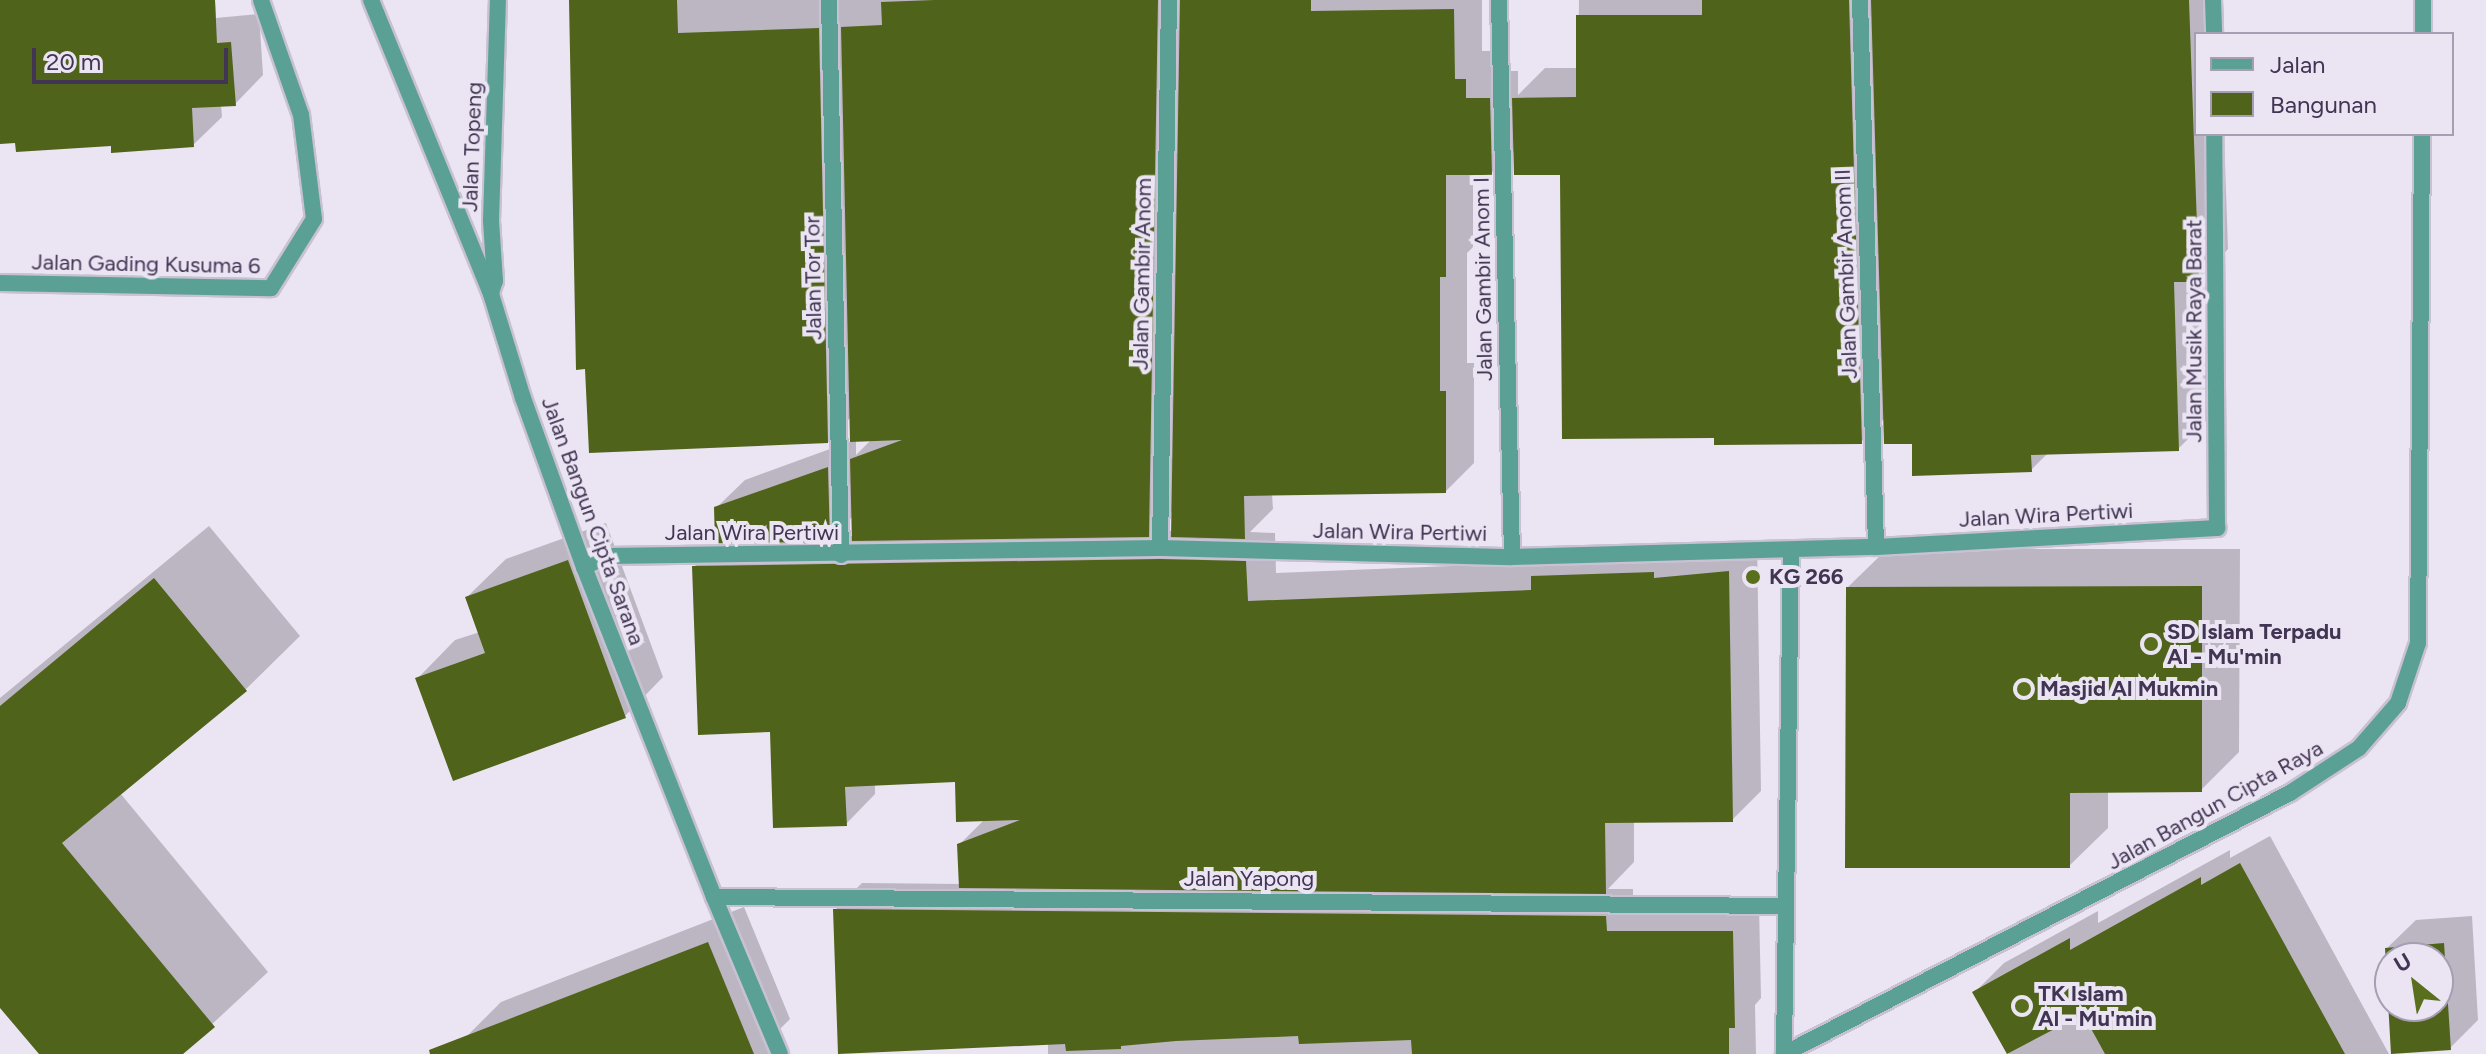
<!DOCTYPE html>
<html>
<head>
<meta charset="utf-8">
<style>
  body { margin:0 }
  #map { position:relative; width:2486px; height:1054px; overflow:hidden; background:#eae4f3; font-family:Figtree,sans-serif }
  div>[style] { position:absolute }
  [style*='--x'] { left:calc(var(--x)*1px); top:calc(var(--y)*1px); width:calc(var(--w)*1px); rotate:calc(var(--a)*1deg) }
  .shadow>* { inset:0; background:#0003 }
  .building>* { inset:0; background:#50631a }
  .roads { filter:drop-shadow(2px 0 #c8c1d3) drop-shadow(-2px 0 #c8c1d3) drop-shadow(0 2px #c8c1d3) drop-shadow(0 -2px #c8c1d3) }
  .street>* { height:16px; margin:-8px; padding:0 8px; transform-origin:8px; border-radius:8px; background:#5ba095 }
  .dots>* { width:22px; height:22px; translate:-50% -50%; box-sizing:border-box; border:4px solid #eae4f3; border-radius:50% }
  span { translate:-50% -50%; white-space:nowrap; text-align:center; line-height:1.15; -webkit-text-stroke:8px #eae4f3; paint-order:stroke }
  .street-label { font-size:22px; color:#413553 }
  .poi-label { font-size:22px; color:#413553; font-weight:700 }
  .left { translate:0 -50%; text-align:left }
  .legend { position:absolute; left:2194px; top:32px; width:260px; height:104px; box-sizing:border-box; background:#eae4f3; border:2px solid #a69eb3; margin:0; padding:10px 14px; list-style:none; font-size:24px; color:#413553 }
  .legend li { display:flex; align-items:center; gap:16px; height:40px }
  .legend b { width:40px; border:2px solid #a69eb3 }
  .north { position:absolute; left:2374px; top:942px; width:80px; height:80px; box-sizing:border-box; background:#eae4f3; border:2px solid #a69eb3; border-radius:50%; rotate:330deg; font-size:22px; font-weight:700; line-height:32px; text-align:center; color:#413553 }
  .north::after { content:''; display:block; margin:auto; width:28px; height:36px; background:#5a6f1e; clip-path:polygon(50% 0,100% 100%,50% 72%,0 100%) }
  .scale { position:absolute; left:32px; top:48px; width:196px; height:36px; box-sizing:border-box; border:4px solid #413553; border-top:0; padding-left:10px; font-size:24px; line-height:28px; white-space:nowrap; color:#413553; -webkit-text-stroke:6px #eae4f3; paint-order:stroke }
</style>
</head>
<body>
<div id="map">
  <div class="shadow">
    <i style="clip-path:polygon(0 0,215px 0,216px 18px,259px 14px,263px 75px,235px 104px,221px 105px,222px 117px,193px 145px,0 142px)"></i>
    <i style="clip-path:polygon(evenodd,570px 0,1482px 0,1482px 51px,1494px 51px,1494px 71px,1518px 71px,1518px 95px,1545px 68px,1578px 68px,1579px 0,2220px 0,2221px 34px,2196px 34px,2196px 134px,2224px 134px,2228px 249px,2204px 274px,2208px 419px,2178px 449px,2048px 453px,2031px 470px,1914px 442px,1885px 418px,1861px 442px,1716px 436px,1562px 173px,1516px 149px,1491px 173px,1473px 173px,1473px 247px,1467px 253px,1467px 363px,1474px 363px,1474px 463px,1446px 491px,1272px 494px,1273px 509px,1250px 532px,1275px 533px,1276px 573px,1548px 562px,1562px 548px,1682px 544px,1682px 550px,1757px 542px,1761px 791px,1732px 820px,1634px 820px,1634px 862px,1608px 889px,1633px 889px,1633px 905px,1759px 905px,1761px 998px,1755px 1005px,1756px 1054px,1048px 1054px,1048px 1042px,835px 910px,862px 883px,961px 884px,959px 845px,985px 819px,957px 780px,875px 783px,875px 794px,846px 824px,771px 730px,694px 567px,717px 544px,716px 508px,745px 480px,852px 441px,851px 417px,827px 441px,570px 0,872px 439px,856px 455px,856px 440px,872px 439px,570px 0,1174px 510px,1173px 531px,1152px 531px,1174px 510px,570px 0,853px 516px,854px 536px,833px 536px,853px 516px)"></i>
    <i style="clip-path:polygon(606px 523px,663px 677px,625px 716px,417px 679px,455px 640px,480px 632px,467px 597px,506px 559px)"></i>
    <i style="clip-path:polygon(209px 526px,300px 636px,245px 690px,120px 793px,268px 972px,180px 1054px,41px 1054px,0 1004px,0 698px)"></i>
    <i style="clip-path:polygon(1887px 549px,2240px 549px,2239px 752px,2201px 790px,2108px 790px,2108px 828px,2069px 866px,1848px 587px)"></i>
    <i style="clip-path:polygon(2270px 836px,2389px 1054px,2009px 1054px,1975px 992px,2004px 963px,2098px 911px,2098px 923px,2230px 850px,2230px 858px)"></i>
    <i style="clip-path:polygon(744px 907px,790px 1019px,766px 1043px,770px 1054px,471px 1054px,465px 1038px,501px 1002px)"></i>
    <i style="clip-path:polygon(2472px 916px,2478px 1020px,2450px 1048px,2390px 1006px,2438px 1006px,2438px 958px,2390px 958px,2390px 1000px,2387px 948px,2416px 920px)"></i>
  </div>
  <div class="building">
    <i style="clip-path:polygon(0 0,215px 0,217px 43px,231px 42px,236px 106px,192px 108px,194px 147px,111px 153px,111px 146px,16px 152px,15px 143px,0 144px)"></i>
    <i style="clip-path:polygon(569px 0,677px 0,678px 33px,819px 28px,828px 443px,589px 453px,585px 369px,576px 370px)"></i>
    <i style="clip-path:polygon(934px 0,1158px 0,1149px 537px,852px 541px,850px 459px,902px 440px,850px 442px,841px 27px,882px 25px,881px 2px)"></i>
    <i style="clip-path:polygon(1180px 0,1311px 0,1311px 11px,1454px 9px,1455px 79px,1466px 79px,1466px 98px,1490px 98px,1492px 175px,1446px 175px,1446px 277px,1440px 277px,1440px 391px,1446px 391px,1446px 493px,1244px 496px,1245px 539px,1171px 537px)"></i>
    <i style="clip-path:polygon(1702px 0,1849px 0,1862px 444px,1714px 445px,1714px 438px,1562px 439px,1560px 175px,1514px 175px,1512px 98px,1576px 97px,1576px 15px,1702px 15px)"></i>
    <i style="clip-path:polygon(1871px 0,2189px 0,2199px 282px,2174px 282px,2179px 451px,2031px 455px,2032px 472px,1912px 476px,1912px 444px,1884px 444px)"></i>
    <i style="clip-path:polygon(828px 467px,830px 542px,715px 543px,714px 507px)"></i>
    <i style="clip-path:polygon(1160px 559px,1246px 561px,1248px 601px,1531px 590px,1531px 576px,1654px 572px,1654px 578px,1729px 571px,1733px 822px,1605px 823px,1606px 894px,959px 888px,957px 844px,1020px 820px,956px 822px,955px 782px,845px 787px,847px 826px,773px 828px,770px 732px,698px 735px,692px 566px)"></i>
    <i style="clip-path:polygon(568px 560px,626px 718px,453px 781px,415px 678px,485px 653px,465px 597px)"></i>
    <i style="clip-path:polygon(154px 578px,247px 691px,62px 843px,215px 1027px,183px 1054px,39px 1054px,0 1008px,0 706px)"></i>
    <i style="clip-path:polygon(2202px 586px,2202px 792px,2070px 793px,2070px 868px,1845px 868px,1846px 587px)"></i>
    <i style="clip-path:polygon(2240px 863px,2345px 1054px,2105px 1054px,2083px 1014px,2007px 1054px,1972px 992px,2070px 938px,2070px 950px,2201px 877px,2201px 885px)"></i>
    <i style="clip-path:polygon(833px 909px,1606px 916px,1607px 931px,1733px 931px,1735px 1028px,1729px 1028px,1729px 1054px,1412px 1054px,1411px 1040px,1299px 1044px,1298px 1036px,1176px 1041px,1121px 1046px,1121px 1049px,1066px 1051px,1065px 1044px,838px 1054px)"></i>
    <i style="clip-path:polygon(708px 942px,754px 1054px,430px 1054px,429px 1050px)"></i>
    <i style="clip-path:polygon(evenodd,2444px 943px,2451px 1050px,2391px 1054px,2385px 948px,2444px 943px,2390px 958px,2438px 958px,2438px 1006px,2390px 1006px,2390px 958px)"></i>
  </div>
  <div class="roads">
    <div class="street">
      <i style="--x:371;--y:0;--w:318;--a:67.8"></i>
      <i style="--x:491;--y:294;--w:109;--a:72.9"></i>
      <i style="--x:523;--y:398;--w:180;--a:70.2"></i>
      <i style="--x:584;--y:567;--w:355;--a:68.5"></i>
      <i style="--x:714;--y:897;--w:170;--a:67.2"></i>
      <i style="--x:829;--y:0;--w:555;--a:88.76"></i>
      <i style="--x:1499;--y:0;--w:557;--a:88.66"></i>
      <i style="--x:1860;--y:0;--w:547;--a:88.32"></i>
      <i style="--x:2213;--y:0;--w:34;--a:88"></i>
      <i style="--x:2423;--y:34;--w:34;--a:-90"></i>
      <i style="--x:0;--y:283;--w:271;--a:1.1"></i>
      <i style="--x:271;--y:288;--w:81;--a:-58.1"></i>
      <i style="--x:314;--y:219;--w:105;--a:-97.1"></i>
      <i style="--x:301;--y:115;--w:122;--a:-109.2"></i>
      <i style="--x:491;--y:293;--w:13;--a:-72"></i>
      <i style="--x:495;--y:281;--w:60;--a:-93.8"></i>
      <i style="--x:491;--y:221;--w:221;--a:-88.2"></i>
      <i style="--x:1160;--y:548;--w:548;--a:-89.06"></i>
      <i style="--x:584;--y:567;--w:25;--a:-26"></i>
      <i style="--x:607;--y:556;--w:553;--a:-0.83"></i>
      <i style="--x:1160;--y:548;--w:352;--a:1.5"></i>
      <i style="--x:1512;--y:557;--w:364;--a:-1.6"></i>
      <i style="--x:1876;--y:547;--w:342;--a:-3.2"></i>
      <i style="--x:2217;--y:528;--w:394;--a:-90.4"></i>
      <i style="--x:714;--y:897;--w:1070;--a:0.48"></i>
      <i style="--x:1784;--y:1052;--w:502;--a:-89.2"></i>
      <i style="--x:1784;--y:1054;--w:569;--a:-27.29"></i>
      <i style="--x:2290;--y:793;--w:82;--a:-33.1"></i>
      <i style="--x:2359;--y:748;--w:60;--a:-49.1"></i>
      <i style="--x:2398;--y:703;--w:63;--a:-71.6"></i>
      <i style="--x:2418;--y:643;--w:509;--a:-89.55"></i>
    </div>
  </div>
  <div class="dots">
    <i style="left:1753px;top:577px;background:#5a6f1e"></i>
    <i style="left:2151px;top:644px;background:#5a6f1e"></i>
    <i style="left:2024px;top:689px;background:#5a6f1e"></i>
    <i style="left:2022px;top:1006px;background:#5a6f1e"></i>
  </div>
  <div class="street-label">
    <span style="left:472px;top:147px;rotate:-88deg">Jalan Topeng</span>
    <span style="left:146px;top:264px;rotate:1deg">Jalan Gading Kusuma 6</span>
    <span style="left:1142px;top:274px;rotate:-89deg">Jalan Gambir Anom</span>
    <span style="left:1846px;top:274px;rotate:-92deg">Jalan Gambir Anom II</span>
    <span style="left:813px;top:278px;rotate:-91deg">Jalan Tor Tor</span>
    <span style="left:1483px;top:279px;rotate:-91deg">Jalan Gambir Anom I</span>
    <span style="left:2194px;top:331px;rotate:-90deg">Jalan Musik Raya Barat</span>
    <span style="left:2046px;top:515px;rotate:-3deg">Jalan Wira Pertiwi</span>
    <span style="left:593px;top:521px;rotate:70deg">Jalan Bangun Cipta Sarana</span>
    <span style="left:1400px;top:532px;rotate:1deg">Jalan Wira Pertiwi</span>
    <span style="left:752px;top:533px">Jalan Wira Pertiwi</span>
    <span style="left:2215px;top:805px;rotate:-29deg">Jalan Bangun Cipta Raya</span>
    <span style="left:1249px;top:879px">Jalan Yapong</span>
  </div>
  <div class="poi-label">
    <span class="left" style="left:1769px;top:577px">KG 266</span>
    <span class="left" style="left:2167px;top:644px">SD Islam Terpadu<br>Al - Mu'min</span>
    <span class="left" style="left:2040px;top:689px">Masjid Al Mukmin</span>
    <span class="left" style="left:2038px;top:1006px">TK Islam<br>Al - Mu'min</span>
  </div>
  <ul class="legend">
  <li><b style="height:10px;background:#5ba095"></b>Jalan</li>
  <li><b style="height:22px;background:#50631a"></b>Bangunan</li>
  </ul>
  <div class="north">U</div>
  <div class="scale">20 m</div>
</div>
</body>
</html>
